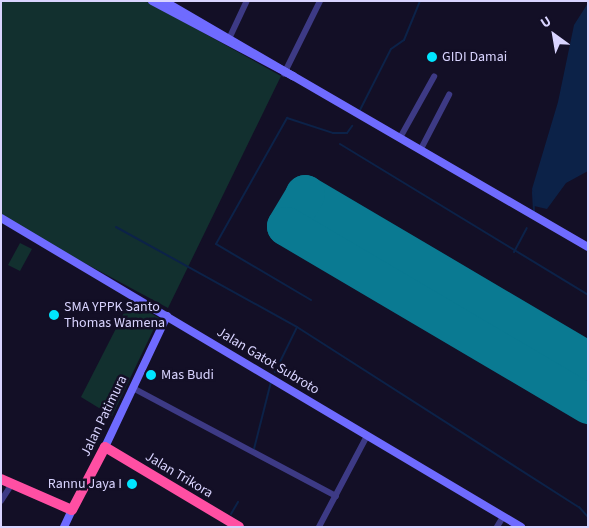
<!DOCTYPE html>
<html>
<head>
<meta charset="utf-8">
<style>
  body { margin:0 }
  #map { position:relative; width:589px; height:528px; overflow:hidden; background:#130f26; font-family:"Source Sans 3",sans-serif }
  div>[style] { position:absolute }
  [style*='--x'] { left:calc(var(--x)*1px); top:calc(var(--y)*1px); width:calc(var(--w)*1px); rotate:calc(var(--a)*1deg) }
  .green>* { inset:0; background:#12302f }
  .water>* { inset:0; background:#0c2248 }
  .stream>* { height:2px; margin:-1px; padding:0 1px; transform-origin:1px; border-radius:1px; background:#0c2248 }
  .runway>* { height:39px; margin:-19.5px; padding:0 19.5px; transform-origin:19.5px; border-radius:19.5px; background:#0a7a92 }
  .street>* { height:5.5px; margin:-2.75px; padding:0 2.75px; transform-origin:2.75px; border-radius:2.75px; background:#3d3a85 }
  .secondary>* { height:8px; margin:-4px; padding:0 4px; transform-origin:4px; border-radius:4px; background:#6f6bff }
  .highway>* { height:10px; margin:-5px; padding:0 5px; transform-origin:5px; border-radius:5px; background:#ff4fa3 }
  .dots>* { width:14px; height:14px; translate:-50% -50%; box-sizing:border-box; border:2px solid #130f26; border-radius:50% }
  span { translate:-50% -50%; white-space:nowrap; text-align:center; line-height:1.15; -webkit-text-stroke:5px #130f26; paint-order:stroke }
  .poi-label { font-size:14px; color:#d9d4ff }
  .left { translate:0 -50%; text-align:left }
  .right { translate:-100% -50%; text-align:right }
  .street-label { font-size:14px; color:#d9d4ff }
  .frame { position:absolute; inset:0; border:2px solid #d9d4ff; pointer-events:none }
  .north { position:absolute; left:529px; top:10px; width:50px; height:50px; -webkit-text-stroke:4px #130f26; paint-order:stroke; rotate:328deg; font-size:14px; font-weight:700; line-height:20px; text-align:center; color:#d9d4ff }
  .north::after { content:''; display:block; margin:auto; width:18px; height:22px; background:#d9d4ff; clip-path:polygon(50% 0,100% 100%,50% 72%,0 100%) }
</style>
</head>
<body>
<div id="map">
  <div class="green">
    <i style="clip-path:polygon(1px 1px,146px 1px,281px 76px,168px 308px,1px 218px)"></i>
    <i style="clip-path:polygon(20px 243px,32px 249px,20px 271px,8px 265px)"></i>
    <i style="clip-path:polygon(130px 301px,159px 318px,112px 416px,81px 397px)"></i>
  </div>
  <div class="water">
    <i style="clip-path:polygon(588px 3px,588px 171px,566px 183px,547px 209px,534px 206px,532px 189px,558px 102px,574px 25px)"></i>
  </div>
  <div class="stream">
    <i style="--x:360;--y:110;--w:68;--a:-63.1"></i>
    <i style="--x:391;--y:49;--w:16;--a:-35"></i>
    <i style="--x:404;--y:40;--w:42;--a:-67.7"></i>
    <i style="--x:340;--y:144;--w:290;--a:31.3"></i>
    <i style="--x:533;--y:192;--w:22;--a:87"></i>
    <i style="--x:116;--y:227;--w:207;--a:28.9"></i>
    <i style="--x:297;--y:327;--w:335;--a:32.6"></i>
    <i style="--x:579;--y:507;--w:13;--a:48"></i>
    <i style="--x:514;--y:252;--w:27;--a:-62"></i>
    <i style="--x:311;--y:300;--w:110;--a:-149.5"></i>
    <i style="--x:216;--y:244;--w:145;--a:-60.6"></i>
    <i style="--x:287;--y:118;--w:48;--a:18.1"></i>
    <i style="--x:333;--y:133;--w:14;--a:0"></i>
    <i style="--x:347;--y:133;--w:9;--a:-54"></i>
    <i style="--x:275;--y:372;--w:50;--a:-63.9"></i>
    <i style="--x:254;--y:449;--w:69;--a:-75.8"></i>
    <i style="--x:231;--y:514;--w:14;--a:-60"></i>
  </div>
  <div class="runway">
    <i style="--x:588;--y:361;--w:329;--a:-149.5"></i>
    <i style="--x:305;--y:194;--w:37;--a:121"></i>
    <i style="--x:286;--y:226;--w:351;--a:30.5"></i>
  </div>
  <div class="street">
    <i style="--x:230;--y:37;--w:40;--a:-65"></i>
    <i style="--x:284;--y:74;--w:81;--a:-63.7"></i>
    <i style="--x:400;--y:138;--w:70;--a:-60.9"></i>
    <i style="--x:421;--y:149;--w:61;--a:-62.6"></i>
    <i style="--x:133;--y:388;--w:230;--a:28"></i>
    <i style="--x:1;--y:501;--w:20;--a:-57"></i>
    <i style="--x:319;--y:527;--w:103;--a:-62.2"></i>
    <i style="--x:497;--y:527;--w:12;--a:-59"></i>
  </div>
  <div class="secondary">
    <i style="--x:152;--y:1;--w:160;--a:28"></i>
    <i style="--x:293;--y:76;--w:341;--a:30.1"></i>
    <i style="--x:164;--y:1;--w:149;--a:30.2"></i>
    <i style="--x:1;--y:218;--w:605;--a:30.72"></i>
    <i style="--x:105;--y:447;--w:145;--a:-64.7"></i>
    <i style="--x:64;--y:527;--w:19;--a:-65"></i>
  </div>
  <div class="highway">
    <i style="--x:1;--y:479;--w:77;--a:23.6"></i>
    <i style="--x:72;--y:510;--w:71;--a:-62.4"></i>
    <i style="--x:105;--y:447;--w:156;--a:30.8"></i>
  </div>
  <div class="dots">
    <i style="left:432px;top:57px;background:#00e5ff"></i>
    <i style="left:54px;top:315px;background:#00e5ff"></i>
    <i style="left:151px;top:375px;background:#00e5ff"></i>
    <i style="left:132px;top:484px;background:#00e5ff"></i>
  </div>
  <div class="poi-label">
    <span class="left" style="left:442px;top:57px">GIDI Damai</span>
    <span class="left" style="left:64px;top:315px">SMA YPPK Santo<br>Thomas Wamena</span>
    <span class="left" style="left:161px;top:375px">Mas Budi</span>
    <span class="right" style="left:122px;top:484px">Rannu Jaya I</span>
  </div>
  <div class="street-label">
    <span style="left:268px;top:361px;rotate:31deg">Jalan Gatot Subroto</span>
    <span style="left:104px;top:416px;rotate:-64deg">Jalan Patimura</span>
    <span style="left:179px;top:475px;rotate:31deg">Jalan Trikora</span>
  </div>
  <div class="frame"></div>
  <div class="north">U</div>
</div>
</body>
</html>
